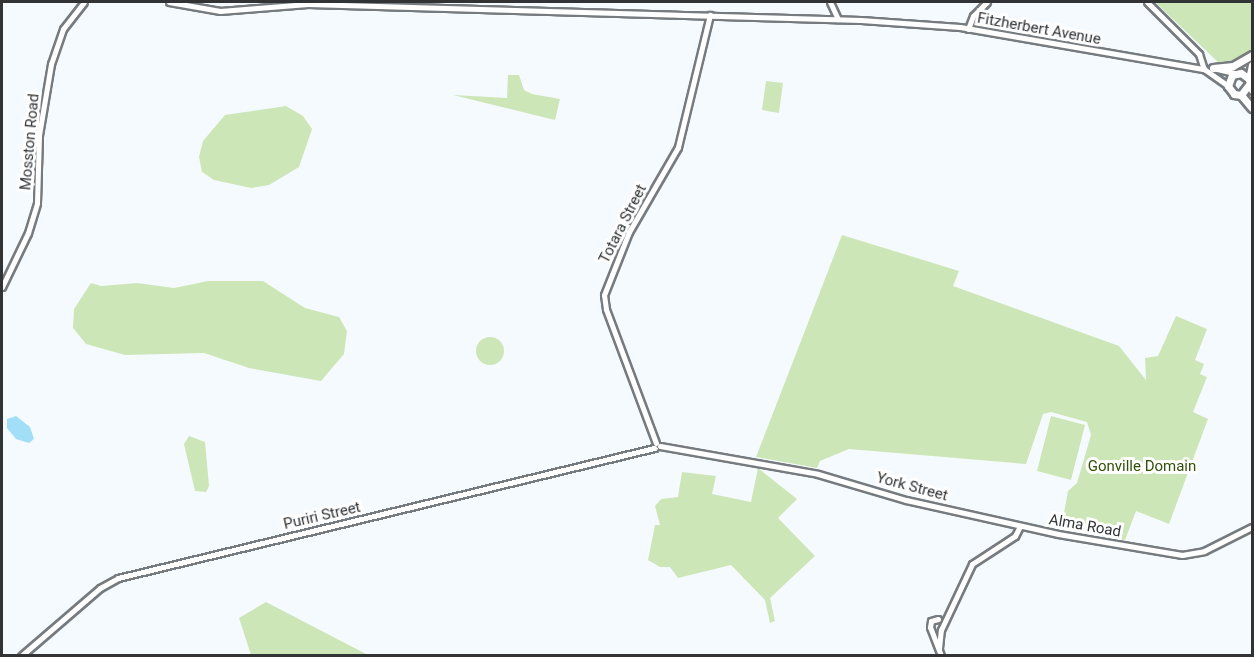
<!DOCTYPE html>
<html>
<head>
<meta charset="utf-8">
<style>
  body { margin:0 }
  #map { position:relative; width:1254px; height:657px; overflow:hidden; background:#f5fafe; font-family:Roboto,sans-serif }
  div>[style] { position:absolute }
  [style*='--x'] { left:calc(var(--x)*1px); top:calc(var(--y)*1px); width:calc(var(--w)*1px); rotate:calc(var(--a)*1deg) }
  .green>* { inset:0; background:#cde6b7 }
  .round { border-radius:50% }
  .water>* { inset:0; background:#a2def7 }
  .roads { filter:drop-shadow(2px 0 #767b7f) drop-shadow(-2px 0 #767b7f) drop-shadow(0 2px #767b7f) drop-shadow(0 -2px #767b7f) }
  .secondary>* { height:5px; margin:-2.5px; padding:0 2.5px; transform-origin:2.5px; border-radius:2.5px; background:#fff }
  .highway>* { height:7px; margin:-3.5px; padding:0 3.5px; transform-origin:3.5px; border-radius:3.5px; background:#fff }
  span { translate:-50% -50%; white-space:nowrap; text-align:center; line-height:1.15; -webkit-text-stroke:6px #fff; paint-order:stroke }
  .street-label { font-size:15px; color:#313335 }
  .park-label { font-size:15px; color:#314f07 }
  .frame { position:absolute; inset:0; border:3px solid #313335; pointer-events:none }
</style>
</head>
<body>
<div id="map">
  <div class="green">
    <i style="clip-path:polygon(1155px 2px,1252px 2px,1252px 48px,1238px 61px,1221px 65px)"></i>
    <i style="clip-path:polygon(508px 75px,519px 75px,524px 90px,532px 94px,560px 99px,555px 120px,453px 95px,507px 98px)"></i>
    <i style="clip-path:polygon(766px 81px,783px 83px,779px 113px,762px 110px)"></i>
    <i style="clip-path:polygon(286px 106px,303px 116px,312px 129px,299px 167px,269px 185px,251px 188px,214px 180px,202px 172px,199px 157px,203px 141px,225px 115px)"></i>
    <i style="clip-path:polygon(842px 235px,959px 271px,953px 286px,1119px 346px,1146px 380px,1145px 358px,1158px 356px,1176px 316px,1207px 329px,1195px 360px,1204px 364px,1200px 374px,1207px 377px,1193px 412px,1208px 419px,1169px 524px,1136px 511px,1125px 540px,1061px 529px,1068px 491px,1077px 483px,1091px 435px,1087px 422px,1051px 412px,1043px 414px,1026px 464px,849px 449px,820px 461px,817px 468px,756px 457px)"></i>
    <i style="clip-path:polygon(208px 281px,263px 281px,305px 308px,339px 317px,347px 331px,344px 354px,321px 381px,249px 368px,204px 353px,125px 355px,86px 344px,73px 328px,74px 309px,91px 283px,101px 286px,137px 283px,174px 288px)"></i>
    <i class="round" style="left:476px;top:337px;width:28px;height:28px"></i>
    <i style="clip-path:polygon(1051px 416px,1085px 425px,1071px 480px,1037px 471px)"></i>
    <i style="clip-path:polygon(189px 436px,205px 442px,209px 486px,206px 492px,195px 491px,184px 444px)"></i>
    <i style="clip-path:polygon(758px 468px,797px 499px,778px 518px,815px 556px,770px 598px,775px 621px,770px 623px,765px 600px,731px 565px,678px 578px,670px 567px,660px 567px,648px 560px,655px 525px,660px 525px,655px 506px,661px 499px,678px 497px,682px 472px,716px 476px,712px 494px,751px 502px)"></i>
    <i style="clip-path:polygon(266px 602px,368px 655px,251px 655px,239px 618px)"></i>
  </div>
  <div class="water">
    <i style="clip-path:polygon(16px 416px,30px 427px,34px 439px,29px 443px,16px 439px,7px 428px,7px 419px)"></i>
  </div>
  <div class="roads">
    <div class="secondary">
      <i style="--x:169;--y:2;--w:52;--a:10"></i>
      <i style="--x:220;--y:11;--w:88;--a:-4.5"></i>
      <i style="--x:308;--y:4;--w:553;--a:1.66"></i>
      <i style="--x:861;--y:20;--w:99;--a:4"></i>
      <i style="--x:960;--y:27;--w:248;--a:9.8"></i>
      <i style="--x:1204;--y:69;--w:29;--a:35"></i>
      <i style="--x:830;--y:2;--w:19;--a:65"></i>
      <i style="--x:1147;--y:2;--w:74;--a:45"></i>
      <i style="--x:1199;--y:54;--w:16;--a:72"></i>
      <i style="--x:968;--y:29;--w:14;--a:-69"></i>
      <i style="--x:973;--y:16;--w:20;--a:-45"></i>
      <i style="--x:1217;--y:69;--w:18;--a:13"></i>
      <i style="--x:2;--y:287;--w:60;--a:-64.3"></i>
      <i style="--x:28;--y:233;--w:31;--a:-73"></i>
      <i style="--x:37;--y:203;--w:68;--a:-88.3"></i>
      <i style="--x:39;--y:135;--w:72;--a:-80.4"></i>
      <i style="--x:51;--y:64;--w:37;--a:-71"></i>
      <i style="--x:63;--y:29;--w:34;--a:-52"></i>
      <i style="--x:656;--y:443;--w:143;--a:-110.5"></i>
      <i style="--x:606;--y:309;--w:14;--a:-98"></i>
      <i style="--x:604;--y:295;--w:68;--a:-68.4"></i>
      <i style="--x:629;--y:232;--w:98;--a:-60"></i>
      <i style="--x:678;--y:147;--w:136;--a:-76.4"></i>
      <i style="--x:660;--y:446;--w:160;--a:10"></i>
      <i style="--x:818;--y:474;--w:92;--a:16.5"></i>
      <i style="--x:906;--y:500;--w:156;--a:12.6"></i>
      <i style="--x:1058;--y:534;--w:126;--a:9.6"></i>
      <i style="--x:1182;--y:555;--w:22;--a:-10"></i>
      <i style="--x:1204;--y:551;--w:54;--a:-26.6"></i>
      <i style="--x:938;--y:619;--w:7;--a:164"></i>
      <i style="--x:931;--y:621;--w:6;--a:99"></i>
      <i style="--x:930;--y:627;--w:31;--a:69"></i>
      <i style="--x:939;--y:648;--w:18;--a:-84"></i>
      <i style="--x:941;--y:630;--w:73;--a:-64.8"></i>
      <i style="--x:972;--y:564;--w:51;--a:-33.1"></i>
      <i style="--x:1015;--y:536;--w:11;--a:-63"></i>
      <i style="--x:21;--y:656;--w:104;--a:-40.7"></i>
      <i style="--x:100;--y:588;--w:21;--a:-29"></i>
      <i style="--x:118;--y:578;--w:552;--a:-13.63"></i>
    </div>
    <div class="highway">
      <i style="--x:1213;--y:68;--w:20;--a:-6"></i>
      <i style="--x:1233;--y:66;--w:22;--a:-30"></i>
      <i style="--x:1249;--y:79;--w:14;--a:-78"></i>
      <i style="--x:1250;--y:83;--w:15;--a:127"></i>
      <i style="--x:1241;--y:95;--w:7;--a:-172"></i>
      <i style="--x:1234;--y:94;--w:10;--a:-127"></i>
      <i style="--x:1228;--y:86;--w:12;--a:-70"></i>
      <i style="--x:1232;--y:75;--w:9;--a:-13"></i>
      <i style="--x:1241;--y:73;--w:10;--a:37"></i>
      <i style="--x:1249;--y:79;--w:11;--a:75"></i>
      <i style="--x:1241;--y:95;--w:17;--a:50"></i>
    </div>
  </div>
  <div class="street-label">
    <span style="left:1039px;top:29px;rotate:10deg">Fitzherbert Avenue</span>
    <span style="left:30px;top:142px;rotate:-85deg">Mosston Road</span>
    <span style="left:623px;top:224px;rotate:-63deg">Totara Street</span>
    <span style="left:912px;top:487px;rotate:15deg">York Street</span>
    <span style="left:322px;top:516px;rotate:-13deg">Puriri Street</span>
    <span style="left:1085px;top:526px;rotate:10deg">Alma Road</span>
  </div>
  <div class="park-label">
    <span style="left:1142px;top:467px">Gonville Domain</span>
  </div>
  <div class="frame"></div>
</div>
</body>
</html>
